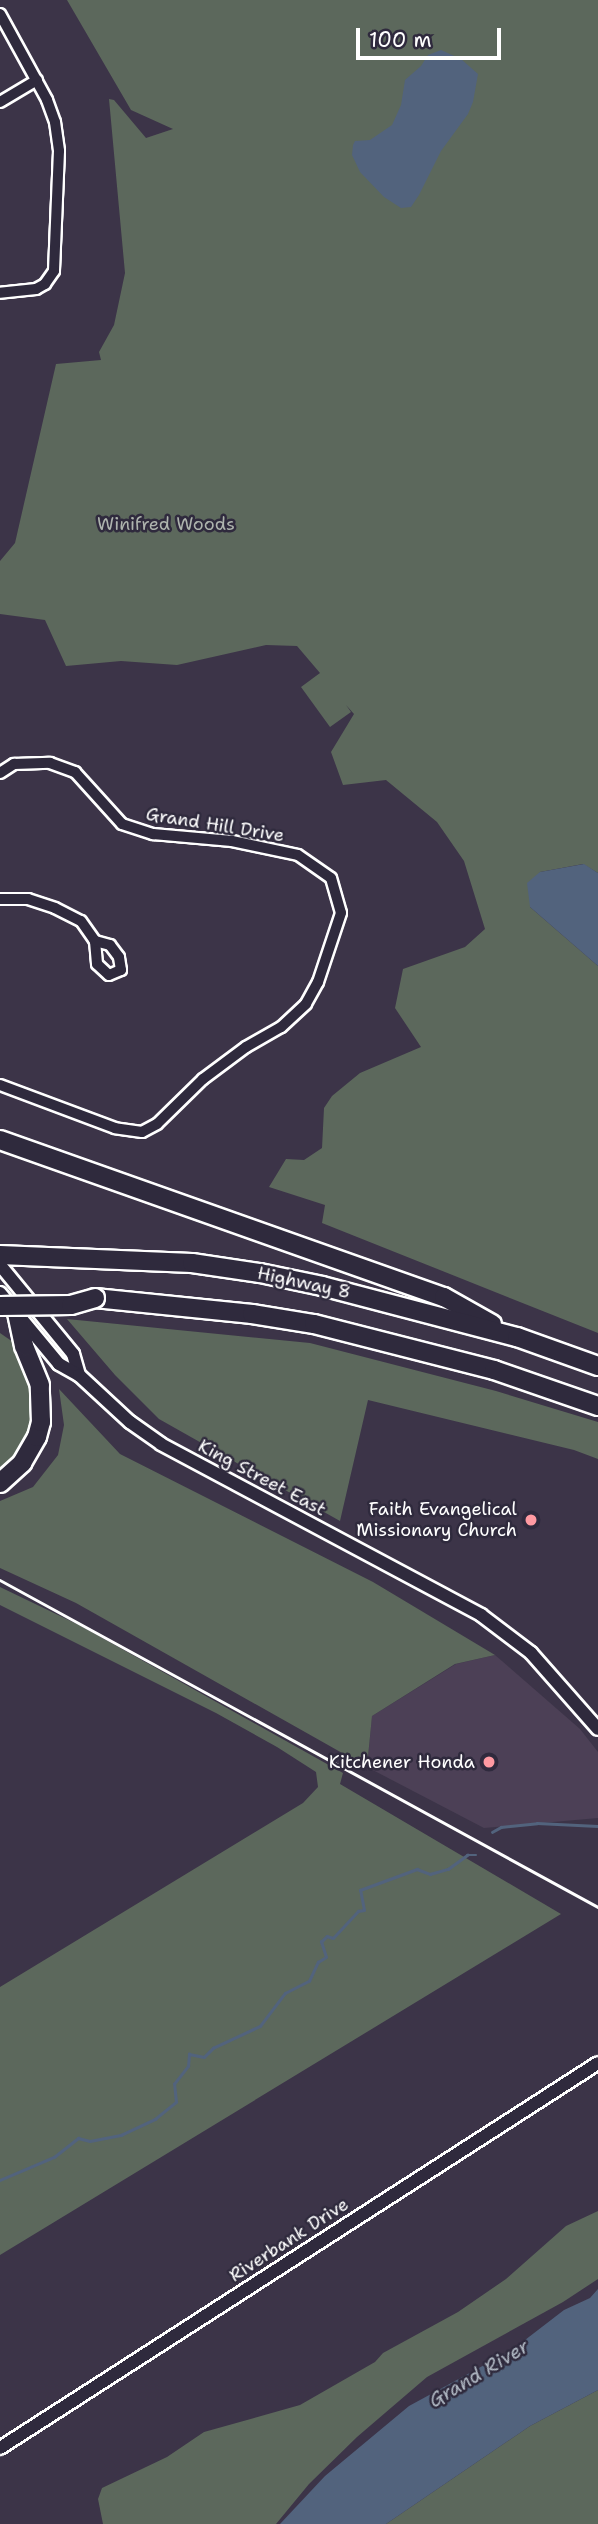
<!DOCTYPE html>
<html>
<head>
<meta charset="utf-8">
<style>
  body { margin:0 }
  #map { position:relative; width:598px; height:2524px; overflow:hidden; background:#3c3448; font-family:"Shantell Sans",sans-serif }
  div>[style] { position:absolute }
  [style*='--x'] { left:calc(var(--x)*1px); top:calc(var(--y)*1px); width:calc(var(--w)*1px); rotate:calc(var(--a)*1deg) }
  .built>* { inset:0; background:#4c4056 }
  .green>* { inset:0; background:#5c685c }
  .water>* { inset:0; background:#52637d }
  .stream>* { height:2.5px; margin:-1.25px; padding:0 1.25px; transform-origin:1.25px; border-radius:1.25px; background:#52637d }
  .roads { filter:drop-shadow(2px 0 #fff) drop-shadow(-2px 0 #fff) drop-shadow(0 2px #fff) drop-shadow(0 -2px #fff) }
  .minor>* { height:10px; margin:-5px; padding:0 5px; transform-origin:5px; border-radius:5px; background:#2f2a3d }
  .secondary>* { height:12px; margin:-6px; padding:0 6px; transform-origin:6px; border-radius:6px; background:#2f2a3d }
  .motorway>* { height:18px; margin:-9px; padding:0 9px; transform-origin:9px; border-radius:9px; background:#2f2a3d }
  .rail>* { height:2.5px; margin:-1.25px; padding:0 1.25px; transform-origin:1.25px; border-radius:1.25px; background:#fff }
  .bridges { filter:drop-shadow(2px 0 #fff) drop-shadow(-2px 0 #fff) drop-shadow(0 2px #fff) drop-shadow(0 -2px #fff) }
  .motorway-bridge>* { height:18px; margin:-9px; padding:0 9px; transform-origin:9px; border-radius:9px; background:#2f2a3d }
  .dots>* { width:19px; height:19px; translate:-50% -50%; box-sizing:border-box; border:4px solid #2f2a3d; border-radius:50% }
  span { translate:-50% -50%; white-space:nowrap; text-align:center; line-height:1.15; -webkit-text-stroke:5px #2f2a3d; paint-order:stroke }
  .park-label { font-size:18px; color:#aeb4ae }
  .street-label { font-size:18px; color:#fff }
  .poi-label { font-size:18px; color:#fff }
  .right { translate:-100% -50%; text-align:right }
  .water-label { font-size:19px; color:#b1b9c4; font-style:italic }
  .scale { position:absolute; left:356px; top:28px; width:145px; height:32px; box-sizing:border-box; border:4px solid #fff; border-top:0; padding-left:9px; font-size:21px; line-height:24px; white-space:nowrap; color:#fff; -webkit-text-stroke:5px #2f2a3d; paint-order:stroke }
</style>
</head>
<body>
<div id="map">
  <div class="built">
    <i style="clip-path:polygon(495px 1655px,580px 1729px,598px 1752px,598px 1818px,484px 1828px,367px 1767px,372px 1716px,456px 1664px)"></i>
  </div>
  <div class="green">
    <i style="clip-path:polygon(67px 0,598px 0,598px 873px,583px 864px,540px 872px,530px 907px,598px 966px,598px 1333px,322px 1223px,325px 1205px,269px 1187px,286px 1159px,304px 1160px,322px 1148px,324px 1108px,332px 1096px,360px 1073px,421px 1047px,395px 1008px,403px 969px,465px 947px,485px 929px,464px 861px,437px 822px,386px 780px,343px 785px,331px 752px,354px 714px,346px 705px,351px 712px,330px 727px,301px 687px,320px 673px,297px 646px,266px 645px,177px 665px,121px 661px,66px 666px,45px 620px,0 614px,0 561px,15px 543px,56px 364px,101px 360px,99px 352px,114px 325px,125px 273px,109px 99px,114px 100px,146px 138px,173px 129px,131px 110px)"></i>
    <i style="clip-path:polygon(67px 1319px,310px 1343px,496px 1391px,598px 1422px,598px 1459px,574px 1450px,368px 1400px,340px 1521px,159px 1419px,115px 1375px)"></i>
    <i style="clip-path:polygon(0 1333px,13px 1342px,29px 1363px,37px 1416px,28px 1442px,11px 1463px,0 1470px)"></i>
    <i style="clip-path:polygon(59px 1389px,120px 1454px,373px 1582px,495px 1655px,455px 1664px,372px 1716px,367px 1767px,76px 1603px,0 1568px,0 1501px,33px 1487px,58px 1455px,64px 1425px)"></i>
    <i style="clip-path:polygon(0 1587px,81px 1626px,343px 1773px,340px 1784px,561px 1914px,0 2255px,0 1987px,303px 1803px,318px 1787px,316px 1772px,277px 1747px,216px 1713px,0 1605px)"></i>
    <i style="clip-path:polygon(598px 2211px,598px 2279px,563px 2302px,427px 2377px,357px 2437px,309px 2484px,276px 2524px,103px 2524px,98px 2499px,102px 2488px,167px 2457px,204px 2432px,300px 2405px,375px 2362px,383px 2353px,458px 2312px,506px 2279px,566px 2226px)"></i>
    <i style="clip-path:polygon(598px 2390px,598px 2524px,386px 2524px,530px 2426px)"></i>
  </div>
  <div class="water">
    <i style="clip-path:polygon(441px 50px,461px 59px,478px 74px,473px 102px,468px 114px,441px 151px,419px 195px,411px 207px,401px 208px,384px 197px,360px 172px,352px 155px,353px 145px,355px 141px,370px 140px,392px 125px,401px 105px,405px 80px,421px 66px,428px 55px)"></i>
    <i style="clip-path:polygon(584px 864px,598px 873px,598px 966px,530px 907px,527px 883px,540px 872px)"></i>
    <i style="clip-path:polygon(598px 2289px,598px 2390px,530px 2426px,386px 2524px,280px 2524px,325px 2476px,409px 2406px,512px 2350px,564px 2310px,590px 2298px)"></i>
  </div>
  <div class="stream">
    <i style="--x:492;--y:1832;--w:10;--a:-29"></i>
    <i style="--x:501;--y:1827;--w:36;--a:-6"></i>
    <i style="--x:537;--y:1823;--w:61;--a:2.8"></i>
    <i style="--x:0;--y:2180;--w:59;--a:-23.1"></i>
    <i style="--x:54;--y:2157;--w:31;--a:-38"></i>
    <i style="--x:78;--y:2138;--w:12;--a:14"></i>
    <i style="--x:90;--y:2141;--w:32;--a:-11"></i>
    <i style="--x:121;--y:2135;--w:38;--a:-25"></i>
    <i style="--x:155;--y:2119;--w:27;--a:-39"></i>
    <i style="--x:176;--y:2102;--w:18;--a:-96"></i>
    <i style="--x:174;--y:2084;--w:23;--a:-52"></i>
    <i style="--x:188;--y:2066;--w:12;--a:-85"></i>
    <i style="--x:189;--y:2054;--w:15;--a:11"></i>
    <i style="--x:204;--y:2057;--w:13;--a:-45"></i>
    <i style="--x:213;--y:2048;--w:52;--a:-25.1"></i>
    <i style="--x:260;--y:2026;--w:41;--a:-52.9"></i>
    <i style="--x:285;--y:1993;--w:27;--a:-27"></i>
    <i style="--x:309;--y:1981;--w:21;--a:-65"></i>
    <i style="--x:318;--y:1962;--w:9;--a:-32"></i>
    <i style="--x:326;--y:1957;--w:16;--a:-108"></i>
    <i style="--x:321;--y:1942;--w:8;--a:-45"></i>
    <i style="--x:327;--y:1936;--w:6;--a:18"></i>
    <i style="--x:333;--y:1938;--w:37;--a:-47"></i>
    <i style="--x:358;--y:1911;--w:6;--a:-9"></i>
    <i style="--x:364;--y:1910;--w:20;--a:-101"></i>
    <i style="--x:360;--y:1890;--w:61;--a:-20.2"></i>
    <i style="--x:417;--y:1869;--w:14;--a:21"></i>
    <i style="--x:430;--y:1874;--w:19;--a:-16"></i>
    <i style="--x:448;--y:1869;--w:24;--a:-36"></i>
    <i style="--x:467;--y:1855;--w:9;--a:0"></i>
  </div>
  <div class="roads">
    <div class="minor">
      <i style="--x:0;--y:14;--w:98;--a:61.3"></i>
      <i style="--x:47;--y:100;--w:23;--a:70"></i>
      <i style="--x:55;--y:122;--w:29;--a:82"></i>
      <i style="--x:59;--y:151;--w:120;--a:92.4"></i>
      <i style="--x:54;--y:271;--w:16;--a:125"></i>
      <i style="--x:45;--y:284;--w:10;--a:151"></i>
      <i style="--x:36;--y:289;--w:36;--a:174"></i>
      <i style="--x:0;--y:102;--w:43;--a:-30.7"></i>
      <i style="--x:0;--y:773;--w:17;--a:-33"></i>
      <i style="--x:14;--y:764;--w:36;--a:-2"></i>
      <i style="--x:50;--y:763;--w:27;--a:20"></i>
      <i style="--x:75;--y:772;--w:70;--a:47.9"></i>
      <i style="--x:122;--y:824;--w:33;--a:18"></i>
      <i style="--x:153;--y:834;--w:79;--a:5.1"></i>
      <i style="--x:232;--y:841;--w:67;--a:12"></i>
      <i style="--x:298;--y:855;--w:40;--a:34.9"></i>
      <i style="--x:331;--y:878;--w:36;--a:74"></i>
      <i style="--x:341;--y:913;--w:73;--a:108.4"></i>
      <i style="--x:318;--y:982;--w:25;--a:119"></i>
      <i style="--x:306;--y:1004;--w:34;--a:137"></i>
      <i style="--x:281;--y:1027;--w:40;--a:150.3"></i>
      <i style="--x:246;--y:1047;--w:54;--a:143.3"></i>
      <i style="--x:203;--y:1079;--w:64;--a:135.6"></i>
      <i style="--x:157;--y:1124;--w:17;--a:152"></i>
      <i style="--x:142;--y:1132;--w:27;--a:-172"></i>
      <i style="--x:115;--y:1128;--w:123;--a:-159.5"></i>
      <i style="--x:0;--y:899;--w:28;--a:0"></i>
      <i style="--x:28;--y:899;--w:28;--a:18"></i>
      <i style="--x:55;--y:908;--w:29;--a:27"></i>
      <i style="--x:81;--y:921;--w:24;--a:55"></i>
      <i style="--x:95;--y:941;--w:23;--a:85"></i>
      <i style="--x:97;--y:964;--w:16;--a:43"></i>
      <i style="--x:109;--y:975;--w:13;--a:-23"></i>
      <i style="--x:121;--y:970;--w:13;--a:-99"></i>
      <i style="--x:119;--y:957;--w:15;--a:-127"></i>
      <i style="--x:110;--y:945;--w:16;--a:-165"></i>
    </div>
    <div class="secondary">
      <i style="--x:0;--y:1265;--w:115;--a:50.6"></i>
      <i style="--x:73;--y:1354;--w:22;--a:74"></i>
      <i style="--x:0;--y:1293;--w:92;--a:50.3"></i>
      <i style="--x:59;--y:1364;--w:23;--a:29"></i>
      <i style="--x:79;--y:1375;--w:69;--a:42.7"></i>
      <i style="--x:130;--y:1422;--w:38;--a:35"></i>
      <i style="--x:161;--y:1444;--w:363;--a:28.1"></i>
      <i style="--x:481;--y:1615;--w:63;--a:37.2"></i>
      <i style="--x:531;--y:1653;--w:101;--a:48.6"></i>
      <i style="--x:0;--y:2448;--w:711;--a:-32.77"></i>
    </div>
    <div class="motorway">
      <i style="--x:0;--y:1140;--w:471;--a:19.5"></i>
      <i style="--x:444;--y:1297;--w:55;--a:29.4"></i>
      <i style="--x:0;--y:1255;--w:192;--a:2.4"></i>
      <i style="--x:192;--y:1263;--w:69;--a:8.4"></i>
      <i style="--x:260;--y:1273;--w:63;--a:11.8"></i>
      <i style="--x:322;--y:1286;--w:202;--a:14.7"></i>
      <i style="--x:517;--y:1337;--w:86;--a:19.7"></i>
      <i style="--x:95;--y:1298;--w:158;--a:5.8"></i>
      <i style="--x:252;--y:1314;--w:63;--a:9.2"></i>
      <i style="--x:314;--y:1324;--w:186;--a:14.3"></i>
      <i style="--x:494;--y:1370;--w:110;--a:19.1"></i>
      <i style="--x:0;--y:1483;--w:30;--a:-42"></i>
      <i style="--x:22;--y:1463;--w:30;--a:-60"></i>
      <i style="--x:37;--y:1437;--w:16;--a:-75"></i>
      <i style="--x:41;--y:1422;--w:37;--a:-92"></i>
      <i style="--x:40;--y:1385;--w:42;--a:-112.3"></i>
      <i style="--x:24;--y:1346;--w:34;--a:-102"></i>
    </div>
  </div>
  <div class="rail">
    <i style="--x:0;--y:1580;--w:682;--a:28.67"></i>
  </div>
  <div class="bridges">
    <div class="motorway-bridge">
      <i style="--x:0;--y:1306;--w:71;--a:-0.8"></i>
      <i style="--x:71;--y:1305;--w:25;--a:-16"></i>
    </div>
  </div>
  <div class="dots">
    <i style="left:531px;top:1520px;background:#ff9aa2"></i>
    <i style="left:489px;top:1762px;background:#ff9aa2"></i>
  </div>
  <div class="park-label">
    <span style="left:166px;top:524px">Winifred Woods</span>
  </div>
  <div class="street-label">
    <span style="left:215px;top:825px;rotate:9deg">Grand Hill Drive</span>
    <span style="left:304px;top:1283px;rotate:12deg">Highway 8</span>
    <span style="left:262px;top:1478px;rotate:28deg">King Street East</span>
    <span style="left:289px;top:2240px;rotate:-33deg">Riverbank Drive</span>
  </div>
  <div class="poi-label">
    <span class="right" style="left:517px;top:1520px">Faith Evangelical<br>Missionary Church</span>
    <span class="right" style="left:475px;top:1762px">Kitchener Honda</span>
  </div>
  <div class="water-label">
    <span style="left:479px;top:2374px;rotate:-31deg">Grand River</span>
  </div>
  <div class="scale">100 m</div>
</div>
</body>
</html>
